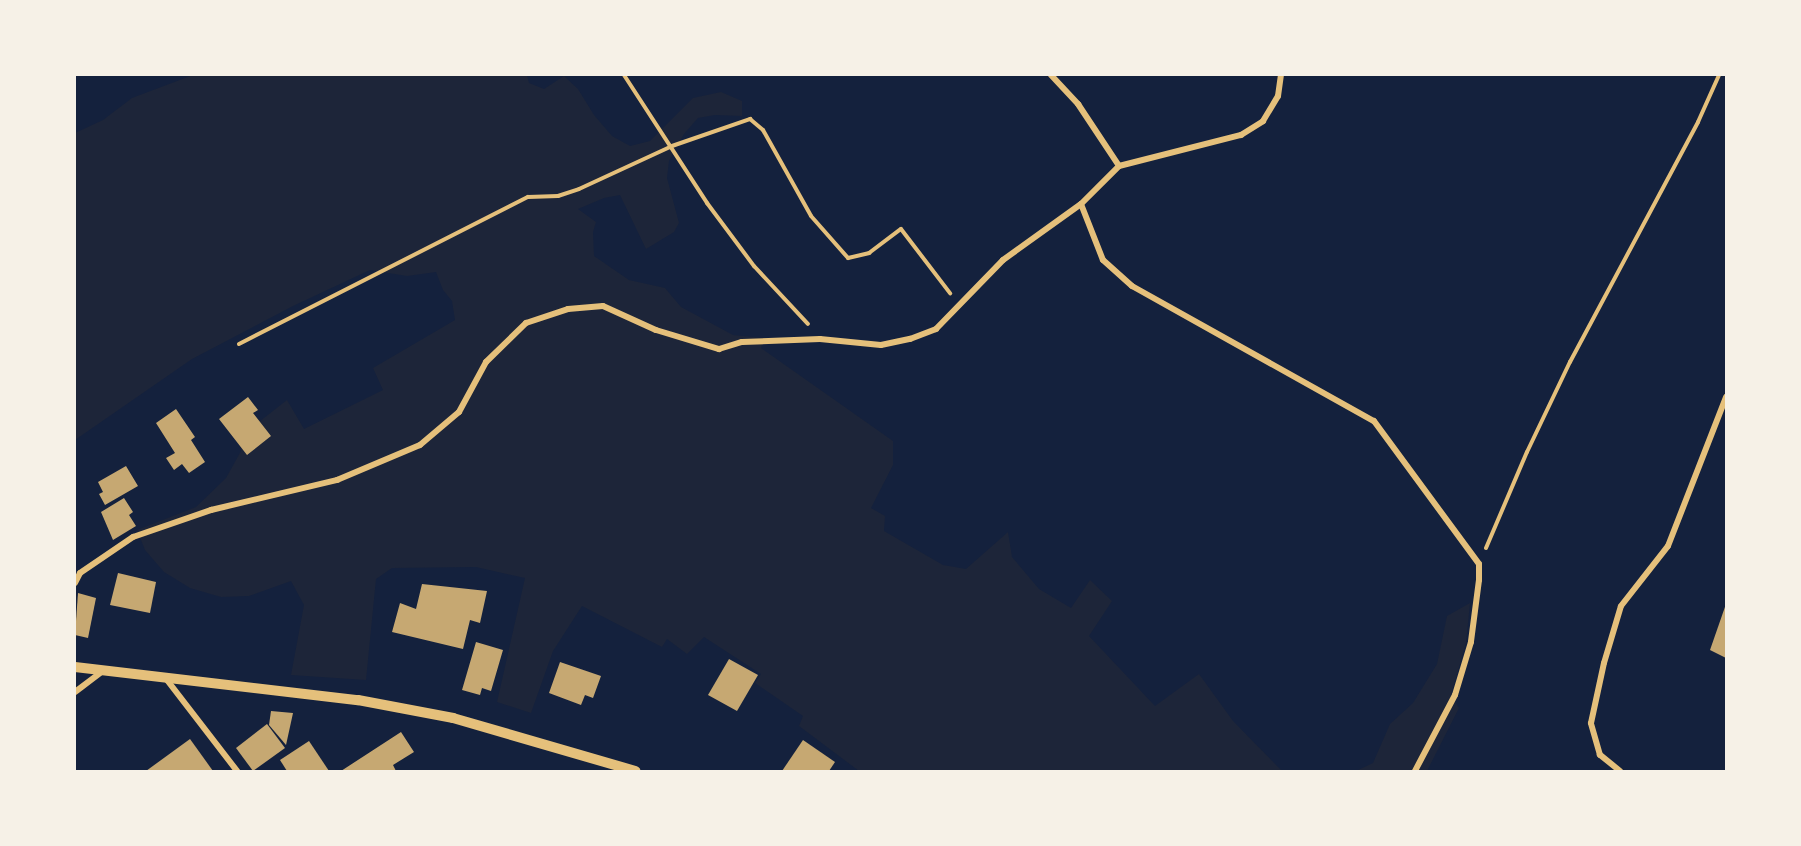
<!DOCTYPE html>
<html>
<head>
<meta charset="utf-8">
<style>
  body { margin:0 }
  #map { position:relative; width:1801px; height:846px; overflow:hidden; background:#14213d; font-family:"Work Sans",sans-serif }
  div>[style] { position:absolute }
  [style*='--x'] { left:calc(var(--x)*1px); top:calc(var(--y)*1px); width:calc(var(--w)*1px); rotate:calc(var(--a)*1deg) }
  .green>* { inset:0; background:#1d2539 }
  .building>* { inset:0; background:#c6a872 }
  .path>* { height:4px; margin:-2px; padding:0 2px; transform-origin:2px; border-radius:2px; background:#e5c07b }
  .minor>* { height:6px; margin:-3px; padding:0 3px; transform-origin:3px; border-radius:3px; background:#e5c07b }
  .tertiary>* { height:10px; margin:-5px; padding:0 5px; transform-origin:5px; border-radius:5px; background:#e5c07b }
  span { translate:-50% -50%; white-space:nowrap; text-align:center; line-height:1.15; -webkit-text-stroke:5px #f6f1e7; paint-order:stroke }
  .frame { position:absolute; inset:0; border:76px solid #f6f1e7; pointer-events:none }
</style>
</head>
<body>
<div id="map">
  <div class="green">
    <i style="clip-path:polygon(193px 75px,527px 75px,529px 83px,544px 89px,564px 76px,578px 89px,594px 115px,612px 136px,630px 146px,650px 141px,693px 98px,721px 92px,742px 101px,742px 116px,715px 115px,698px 118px,684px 134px,669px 161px,667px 178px,679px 223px,674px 232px,646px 249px,620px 195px,604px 198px,578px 209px,596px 222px,593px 232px,594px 256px,629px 280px,665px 288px,681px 307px,733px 335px,764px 338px,761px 348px,893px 441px,893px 465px,871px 508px,885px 516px,884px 531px,943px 565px,966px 569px,1008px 532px,1012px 557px,1039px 589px,1071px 608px,1090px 580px,1112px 601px,1089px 636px,1155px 706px,1199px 674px,1233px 721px,1282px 771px,859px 771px,799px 726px,803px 716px,755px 683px,761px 674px,704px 637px,687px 654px,667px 639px,662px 647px,582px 606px,553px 651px,531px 713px,497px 702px,525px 578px,476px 567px,392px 568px,376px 579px,366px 680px,291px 675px,304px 605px,291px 581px,249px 596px,221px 597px,190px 588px,164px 572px,145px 550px,137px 530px,196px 507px,226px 478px,241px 451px,246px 432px,287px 400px,304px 429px,383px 390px,373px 368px,455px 320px,452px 301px,443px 290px,436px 272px,407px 276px,370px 270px,293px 306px,192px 359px,75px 440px,75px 133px,103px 120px,132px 98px)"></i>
    <i style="clip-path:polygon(1470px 603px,1466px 643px,1451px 695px,1459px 708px,1427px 771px,1356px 771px,1373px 763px,1390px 724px,1413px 703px,1437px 664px,1447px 616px)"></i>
  </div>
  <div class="building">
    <i style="clip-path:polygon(248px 397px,258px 410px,253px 413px,271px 436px,247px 455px,219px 419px)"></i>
    <i style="clip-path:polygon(176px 409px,195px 437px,191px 440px,205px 462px,189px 473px,182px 464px,174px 470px,166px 458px,175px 453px,156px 423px)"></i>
    <i style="clip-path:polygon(126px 466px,138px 486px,105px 505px,99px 494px,103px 492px,98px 482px)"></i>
    <i style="clip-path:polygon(124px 498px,133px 512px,129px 515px,136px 526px,113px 540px,101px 512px)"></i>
    <i style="clip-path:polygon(118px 573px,156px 582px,150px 613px,110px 605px)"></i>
    <i style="clip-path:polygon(422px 584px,487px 591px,480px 623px,470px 620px,463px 649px,392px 632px,400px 603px,416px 609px)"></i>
    <i style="clip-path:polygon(78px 593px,96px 598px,88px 638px,75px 635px)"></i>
    <i style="clip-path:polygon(1726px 604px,1726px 658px,1710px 650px)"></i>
    <i style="clip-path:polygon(476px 642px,503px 650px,491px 691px,482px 688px,480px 695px,462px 690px)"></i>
    <i style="clip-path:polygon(729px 659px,758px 675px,737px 711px,708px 695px)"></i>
    <i style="clip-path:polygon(560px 662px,601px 676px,593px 698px,585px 695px,581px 705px,549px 693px)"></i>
    <i style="clip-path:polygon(271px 711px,293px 713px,286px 745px,269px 725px)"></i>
    <i style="clip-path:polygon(267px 724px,285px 748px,253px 771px,236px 748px)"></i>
    <i style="clip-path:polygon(401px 732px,414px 752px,393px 765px,396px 771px,341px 771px)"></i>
    <i style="clip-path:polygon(190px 739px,213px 771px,146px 771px)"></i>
    <i style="clip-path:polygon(803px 740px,835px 762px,829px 771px,782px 771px)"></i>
    <i style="clip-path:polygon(309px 741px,329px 771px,287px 771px,280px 760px)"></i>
  </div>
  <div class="path">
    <i style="--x:624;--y:75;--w:153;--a:57"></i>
    <i style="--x:707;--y:203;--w:79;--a:53.3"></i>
    <i style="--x:754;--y:266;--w:79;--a:47"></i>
    <i style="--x:239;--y:344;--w:324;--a:-27"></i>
    <i style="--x:528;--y:197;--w:30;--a:-2"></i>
    <i style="--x:558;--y:196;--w:22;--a:-18"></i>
    <i style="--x:579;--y:189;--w:102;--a:-24.8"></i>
    <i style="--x:672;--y:146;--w:83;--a:-19.1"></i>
    <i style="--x:750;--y:119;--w:17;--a:40"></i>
    <i style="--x:763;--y:130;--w:98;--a:60.8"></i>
    <i style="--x:811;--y:216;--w:56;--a:48.6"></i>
    <i style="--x:848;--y:258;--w:22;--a:-13"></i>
    <i style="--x:869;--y:253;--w:40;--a:-37"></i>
    <i style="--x:901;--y:229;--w:81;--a:52.6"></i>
    <i style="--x:1486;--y:548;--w:104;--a:-66.9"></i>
    <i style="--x:1527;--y:452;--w:100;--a:-64.5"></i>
    <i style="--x:1570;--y:362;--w:272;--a:-61.9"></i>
    <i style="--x:1698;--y:122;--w:51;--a:-65.9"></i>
  </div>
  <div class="minor">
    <i style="--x:1051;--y:75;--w:40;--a:47"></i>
    <i style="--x:1078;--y:104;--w:74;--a:56.5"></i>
    <i style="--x:1081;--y:204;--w:60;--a:68.6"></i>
    <i style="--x:1103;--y:260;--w:39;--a:42"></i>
    <i style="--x:1132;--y:286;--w:277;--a:29.2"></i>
    <i style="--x:1374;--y:421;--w:177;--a:53.7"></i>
    <i style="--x:1479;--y:564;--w:16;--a:90"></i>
    <i style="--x:1479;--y:580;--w:63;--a:97.4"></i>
    <i style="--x:1471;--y:642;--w:55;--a:106.8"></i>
    <i style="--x:1455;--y:695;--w:86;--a:117.8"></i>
    <i style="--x:75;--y:583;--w:11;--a:-63"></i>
    <i style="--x:80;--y:573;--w:64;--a:-34.2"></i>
    <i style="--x:133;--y:537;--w:83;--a:-19.1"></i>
    <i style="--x:211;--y:510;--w:130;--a:-13.4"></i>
    <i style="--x:337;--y:480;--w:90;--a:-22.9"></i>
    <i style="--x:420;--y:445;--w:51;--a:-40.2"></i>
    <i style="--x:459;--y:412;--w:57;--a:-61.6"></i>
    <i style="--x:486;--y:362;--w:56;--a:-44.3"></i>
    <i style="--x:526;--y:323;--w:44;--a:-18.4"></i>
    <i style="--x:568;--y:309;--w:35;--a:-5"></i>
    <i style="--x:603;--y:306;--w:58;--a:24.4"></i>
    <i style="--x:656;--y:330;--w:66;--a:16.8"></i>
    <i style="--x:719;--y:349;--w:24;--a:-17"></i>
    <i style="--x:742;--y:342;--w:78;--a:-2.2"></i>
    <i style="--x:820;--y:339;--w:61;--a:5.6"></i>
    <i style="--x:881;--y:345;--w:30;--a:-12"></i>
    <i style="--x:910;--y:339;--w:28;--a:-21"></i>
    <i style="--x:936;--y:329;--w:96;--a:-45.8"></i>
    <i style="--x:1003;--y:260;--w:96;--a:-35.7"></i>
    <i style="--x:1081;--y:204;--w:54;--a:-45"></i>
    <i style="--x:1119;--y:166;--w:126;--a:-14.3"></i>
    <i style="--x:1241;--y:135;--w:26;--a:-32"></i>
    <i style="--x:1263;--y:121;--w:29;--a:-59"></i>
    <i style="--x:1278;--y:96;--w:21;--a:-82"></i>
    <i style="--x:167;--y:680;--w:115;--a:52.4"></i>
    <i style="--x:75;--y:692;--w:35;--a:-37"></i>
    <i style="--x:1620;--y:771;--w:26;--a:-141"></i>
    <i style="--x:1600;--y:755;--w:33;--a:-106"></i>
    <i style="--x:1591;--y:723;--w:61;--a:-77.8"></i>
    <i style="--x:1604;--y:663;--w:59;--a:-73.4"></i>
    <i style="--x:1621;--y:606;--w:76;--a:-51.9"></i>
    <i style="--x:1668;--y:546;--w:160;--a:-68.7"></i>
  </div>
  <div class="tertiary">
    <i style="--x:75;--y:667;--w:285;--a:6.7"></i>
    <i style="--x:358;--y:700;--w:97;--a:10.7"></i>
    <i style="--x:453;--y:718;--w:190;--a:16.2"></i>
  </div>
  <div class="frame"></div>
</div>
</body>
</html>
